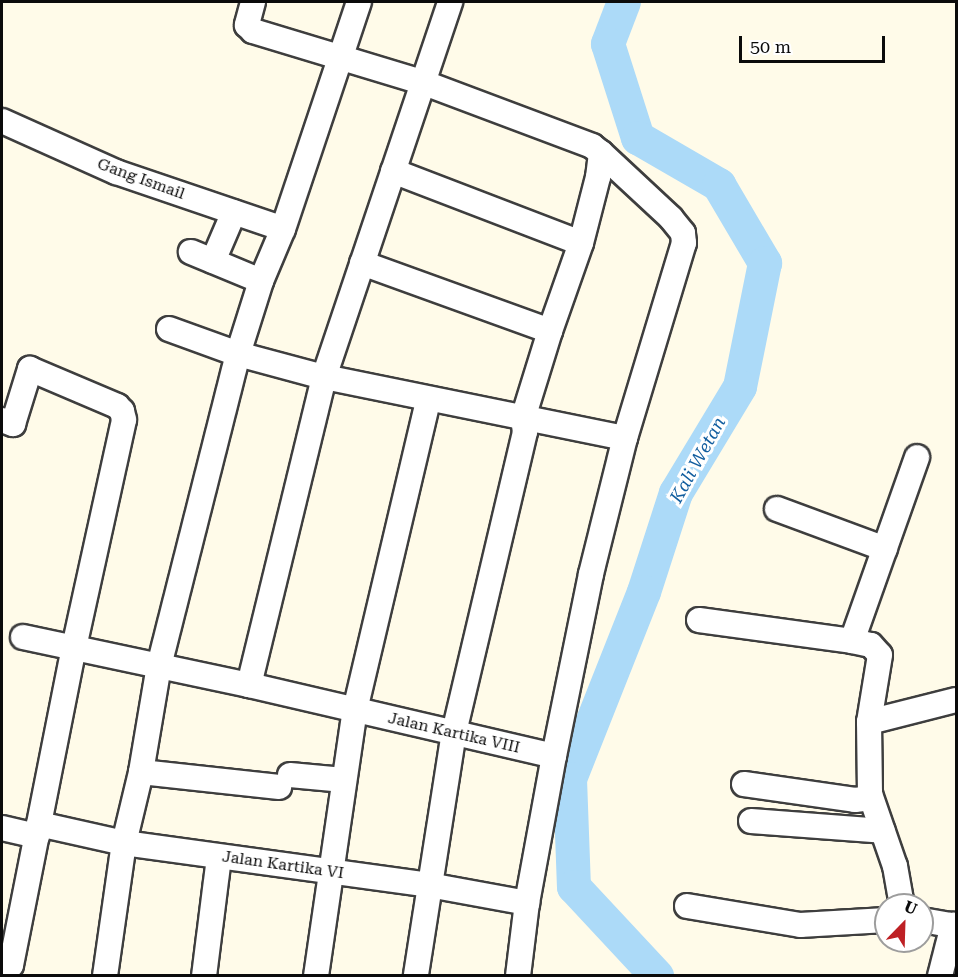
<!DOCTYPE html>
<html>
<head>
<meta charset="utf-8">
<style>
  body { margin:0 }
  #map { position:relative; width:958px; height:977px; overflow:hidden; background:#fffbe9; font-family:"Roboto Serif",serif }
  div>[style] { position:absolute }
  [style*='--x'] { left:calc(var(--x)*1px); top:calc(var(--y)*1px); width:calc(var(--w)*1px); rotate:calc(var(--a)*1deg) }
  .river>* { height:34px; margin:-17px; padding:0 17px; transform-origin:17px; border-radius:17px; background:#acdaf8 }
  .roads { filter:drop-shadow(2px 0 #3e3e3e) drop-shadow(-2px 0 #3e3e3e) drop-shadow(0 2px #3e3e3e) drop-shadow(0 -2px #3e3e3e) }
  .minor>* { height:24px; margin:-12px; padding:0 12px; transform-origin:12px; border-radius:12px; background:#fff }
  span { translate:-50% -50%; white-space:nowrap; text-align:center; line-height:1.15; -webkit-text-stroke:6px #fff; paint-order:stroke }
  .street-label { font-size:16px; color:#0b0b0b }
  .water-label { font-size:18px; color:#125e9f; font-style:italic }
  .frame { position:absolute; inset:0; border:3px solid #0b0b0b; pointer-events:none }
  .north { position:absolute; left:874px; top:893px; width:60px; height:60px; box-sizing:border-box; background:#fff; border:2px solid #9d9d9d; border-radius:50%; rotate:23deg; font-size:16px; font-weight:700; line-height:24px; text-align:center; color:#0b0b0b }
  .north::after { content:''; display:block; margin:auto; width:21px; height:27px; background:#be2024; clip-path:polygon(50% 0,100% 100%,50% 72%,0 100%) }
  .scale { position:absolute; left:739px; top:36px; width:146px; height:27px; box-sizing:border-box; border:3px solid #0b0b0b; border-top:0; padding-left:8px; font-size:18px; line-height:21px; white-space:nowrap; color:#0b0b0b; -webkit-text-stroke:4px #fff; paint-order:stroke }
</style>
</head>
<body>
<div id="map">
  <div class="river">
    <i style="--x:624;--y:2;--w:45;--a:110.9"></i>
    <i style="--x:608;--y:44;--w:99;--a:72.3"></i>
    <i style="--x:638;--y:138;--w:94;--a:30.1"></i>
    <i style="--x:719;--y:185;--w:91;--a:59.5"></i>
    <i style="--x:765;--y:263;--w:126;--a:101.4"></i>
    <i style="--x:740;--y:387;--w:124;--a:121.1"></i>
    <i style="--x:676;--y:493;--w:104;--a:107.9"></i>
    <i style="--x:644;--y:592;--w:201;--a:111.6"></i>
    <i style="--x:570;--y:779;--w:108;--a:87.9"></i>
    <i style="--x:574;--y:887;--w:122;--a:47"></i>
  </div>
  <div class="roads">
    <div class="minor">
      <i style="--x:253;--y:2;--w:24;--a:105"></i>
      <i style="--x:247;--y:25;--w:8;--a:45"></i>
      <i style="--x:253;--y:31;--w:177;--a:16.8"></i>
      <i style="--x:422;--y:82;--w:182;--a:20.6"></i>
      <i style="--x:592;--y:146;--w:11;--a:38"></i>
      <i style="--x:601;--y:153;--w:24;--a:97"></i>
      <i style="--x:598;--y:177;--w:68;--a:104.4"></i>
      <i style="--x:581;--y:243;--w:93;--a:109.4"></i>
      <i style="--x:550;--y:331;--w:91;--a:107.2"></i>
      <i style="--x:523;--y:418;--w:14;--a:82"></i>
      <i style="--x:525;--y:432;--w:308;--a:103.3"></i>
      <i style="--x:454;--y:732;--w:247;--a:98.9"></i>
      <i style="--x:2;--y:121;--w:125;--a:24.1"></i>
      <i style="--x:116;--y:172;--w:176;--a:18.8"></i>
      <i style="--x:393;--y:171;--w:201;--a:21"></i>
      <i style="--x:213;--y:261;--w:53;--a:-66.8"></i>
      <i style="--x:362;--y:263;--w:200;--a:19.9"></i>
      <i style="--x:261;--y:281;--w:56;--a:-67.1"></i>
      <i style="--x:283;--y:229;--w:239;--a:-71.5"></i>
      <i style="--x:169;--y:329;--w:73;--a:19.9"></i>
      <i style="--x:238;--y:354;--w:89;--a:15"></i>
      <i style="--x:324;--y:377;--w:307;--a:11.5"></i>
      <i style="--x:2;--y:420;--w:12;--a:20"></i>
      <i style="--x:13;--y:424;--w:58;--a:-72.8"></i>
      <i style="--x:30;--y:369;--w:95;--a:23"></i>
      <i style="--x:117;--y:406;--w:7;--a:45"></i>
      <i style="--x:122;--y:411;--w:9;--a:77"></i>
      <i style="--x:124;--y:420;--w:232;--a:102.4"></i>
      <i style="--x:74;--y:647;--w:324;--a:101.2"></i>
      <i style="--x:11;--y:965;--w:11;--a:146"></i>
      <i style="--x:777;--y:509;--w:115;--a:20.3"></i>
      <i style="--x:699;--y:620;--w:154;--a:7.8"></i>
      <i style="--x:852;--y:641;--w:19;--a:12"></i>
      <i style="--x:871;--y:645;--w:13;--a:48"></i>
      <i style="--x:880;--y:655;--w:68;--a:99.3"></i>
      <i style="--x:869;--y:722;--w:72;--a:89.2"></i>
      <i style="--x:870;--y:794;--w:76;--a:70.9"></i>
      <i style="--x:895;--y:866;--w:40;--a:80"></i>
      <i style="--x:23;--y:637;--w:231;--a:12"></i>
      <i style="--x:249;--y:685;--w:313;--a:13.1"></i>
      <i style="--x:852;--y:641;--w:195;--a:-70.5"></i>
      <i style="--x:249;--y:685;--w:317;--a:-76.3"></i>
      <i style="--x:324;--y:377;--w:396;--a:-71.4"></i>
      <i style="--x:869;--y:722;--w:90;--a:-14.2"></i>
      <i style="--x:141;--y:772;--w:139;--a:6.2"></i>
      <i style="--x:290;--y:775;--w:54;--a:5.3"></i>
      <i style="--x:744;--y:784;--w:112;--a:8.2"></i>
      <i style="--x:855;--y:800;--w:8;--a:-7"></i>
      <i style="--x:863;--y:799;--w:9;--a:-36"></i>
      <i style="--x:751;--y:821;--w:132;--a:4.3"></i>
      <i style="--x:39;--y:824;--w:87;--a:12.6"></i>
      <i style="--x:124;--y:843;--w:308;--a:7.8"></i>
      <i style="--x:429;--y:885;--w:100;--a:10.4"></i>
      <i style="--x:2;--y:828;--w:36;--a:13"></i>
      <i style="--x:687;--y:906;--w:115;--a:9.5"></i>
      <i style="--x:800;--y:925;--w:86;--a:-3.3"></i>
      <i style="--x:922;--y:920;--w:35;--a:10"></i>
      <i style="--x:105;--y:976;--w:134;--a:-81.9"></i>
      <i style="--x:124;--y:843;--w:73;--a:-76.5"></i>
      <i style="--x:141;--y:772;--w:108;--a:-80.4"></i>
      <i style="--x:159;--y:666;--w:322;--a:-75.8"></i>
      <i style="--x:238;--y:354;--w:77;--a:-72.5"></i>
      <i style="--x:261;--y:281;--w:76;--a:-157.5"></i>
      <i style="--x:204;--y:976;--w:120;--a:-82.8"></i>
      <i style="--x:316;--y:976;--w:269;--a:-81.7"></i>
      <i style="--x:355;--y:710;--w:318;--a:-76.7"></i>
      <i style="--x:518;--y:976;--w:74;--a:-83"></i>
      <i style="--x:527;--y:903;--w:149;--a:-79.6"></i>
      <i style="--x:554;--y:756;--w:186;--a:-78.5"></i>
      <i style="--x:591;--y:574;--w:140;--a:-76"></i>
      <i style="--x:625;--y:438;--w:204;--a:-73.2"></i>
      <i style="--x:684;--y:243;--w:10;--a:-96"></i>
      <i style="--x:683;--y:233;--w:19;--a:-129"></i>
      <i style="--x:671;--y:218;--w:96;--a:-137.1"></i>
      <i style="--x:940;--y:976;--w:53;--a:-75.7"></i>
    </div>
  </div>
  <div class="street-label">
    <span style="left:141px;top:179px;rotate:20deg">Gang Ismail</span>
    <span style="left:454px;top:733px;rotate:13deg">Jalan Kartika VIII</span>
    <span style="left:283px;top:865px;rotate:8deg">Jalan Kartika VI</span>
  </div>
  <div class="water-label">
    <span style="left:698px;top:460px;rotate:-61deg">Kali Wetan</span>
  </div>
  <div class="frame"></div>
  <div class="north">U</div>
  <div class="scale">50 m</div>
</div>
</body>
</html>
